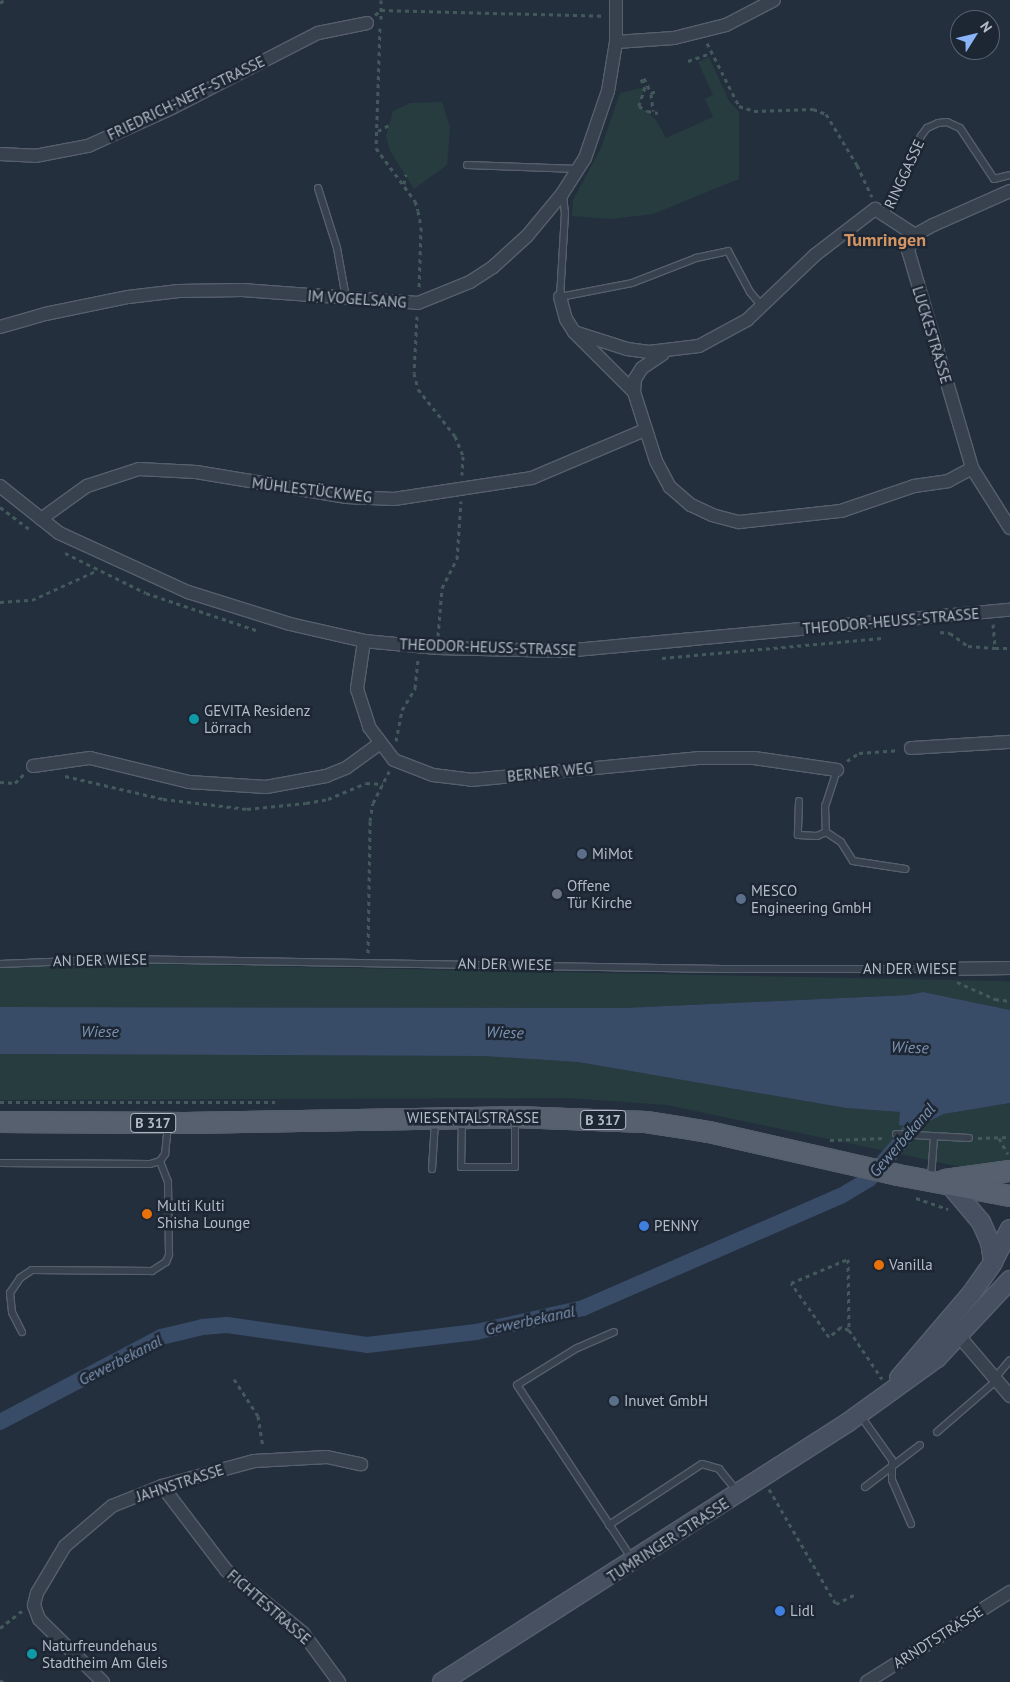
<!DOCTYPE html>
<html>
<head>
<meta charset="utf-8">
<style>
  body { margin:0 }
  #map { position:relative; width:1010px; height:1682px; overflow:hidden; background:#242f3e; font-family:"PT Sans",sans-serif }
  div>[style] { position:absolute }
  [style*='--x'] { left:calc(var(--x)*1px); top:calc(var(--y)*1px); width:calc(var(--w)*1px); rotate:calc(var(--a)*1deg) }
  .green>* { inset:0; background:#263c3f }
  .water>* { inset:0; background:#394c67 }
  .canal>* { height:16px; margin:-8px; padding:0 8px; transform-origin:8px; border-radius:8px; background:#394c67 }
  .path>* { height:3px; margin-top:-1.5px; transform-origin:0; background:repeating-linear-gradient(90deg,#44595c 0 4px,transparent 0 8px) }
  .roads { filter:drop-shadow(1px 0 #565f6c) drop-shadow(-1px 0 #565f6c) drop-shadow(0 1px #565f6c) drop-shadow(0 -1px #565f6c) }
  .service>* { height:6px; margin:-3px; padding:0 3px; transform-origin:3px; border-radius:3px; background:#38414e }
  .minor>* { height:12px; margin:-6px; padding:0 6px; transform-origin:6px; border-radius:6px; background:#38414e }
  .secondary>* { height:18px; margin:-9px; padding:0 9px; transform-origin:9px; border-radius:9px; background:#465061 }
  .primary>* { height:20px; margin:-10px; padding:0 10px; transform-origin:10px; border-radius:10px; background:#56606e }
  .dots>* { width:14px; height:14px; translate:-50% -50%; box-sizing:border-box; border:2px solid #1d2633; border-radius:50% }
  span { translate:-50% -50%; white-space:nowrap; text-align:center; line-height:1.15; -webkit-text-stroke:5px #1d2633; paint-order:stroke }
  .shield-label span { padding:1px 4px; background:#1d2633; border:1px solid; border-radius:4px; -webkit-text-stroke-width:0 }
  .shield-label { font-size:14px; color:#b4bcc9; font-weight:700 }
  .street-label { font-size:15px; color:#b4bcc9 }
  .poi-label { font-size:15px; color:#b4bcc9 }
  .left { translate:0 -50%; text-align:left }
  .water-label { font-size:16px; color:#7c92b1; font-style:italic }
  .quarter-label { font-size:18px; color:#d59563; font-weight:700 }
  .north { position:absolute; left:950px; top:10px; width:50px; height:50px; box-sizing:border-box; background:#1d2633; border:1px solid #59626f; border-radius:50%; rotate:54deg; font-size:14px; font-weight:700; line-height:20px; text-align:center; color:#b4bcc9 }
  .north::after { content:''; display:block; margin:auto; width:18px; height:22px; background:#8ab4f8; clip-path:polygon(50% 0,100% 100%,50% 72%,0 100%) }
</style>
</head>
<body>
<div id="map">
  <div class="green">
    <i style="clip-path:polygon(709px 57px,729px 101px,739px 112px,739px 179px,653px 214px,611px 219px,572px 216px,573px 200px,601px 148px,620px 93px,645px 87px,639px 106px,656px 120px,666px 138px,713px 117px,705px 99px,713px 95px,698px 62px)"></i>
    <i style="clip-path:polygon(442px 102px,450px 127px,447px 165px,414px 189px,390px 151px,386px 136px,393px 111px,410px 103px)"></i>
    <i style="clip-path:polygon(0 961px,1004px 981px,1010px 982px,1010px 1010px,923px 992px,908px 995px,624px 1008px,0 1007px)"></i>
    <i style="clip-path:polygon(0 1054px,483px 1056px,578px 1062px,846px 1108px,901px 1112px,926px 1123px,944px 1114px,1010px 1103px,1010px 1162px,966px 1168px,667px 1105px,569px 1098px,0 1100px)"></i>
  </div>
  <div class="water">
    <i style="clip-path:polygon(923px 992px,1010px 1010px,1010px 1103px,944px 1114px,926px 1123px,922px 1129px,899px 1125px,900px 1112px,846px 1108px,578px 1062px,483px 1056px,0 1054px,0 1007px,624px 1008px,908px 995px)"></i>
  </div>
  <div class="canal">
    <i style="--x:0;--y:1422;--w:182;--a:-27.8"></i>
    <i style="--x:161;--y:1337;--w:43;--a:-13.4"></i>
    <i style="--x:203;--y:1327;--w:24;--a:-5"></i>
    <i style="--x:227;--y:1325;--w:141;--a:8.1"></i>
    <i style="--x:367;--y:1345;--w:110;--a:-6.8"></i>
    <i style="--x:476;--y:1332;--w:110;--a:-12.6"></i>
    <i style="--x:583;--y:1308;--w:281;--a:-23.5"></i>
    <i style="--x:841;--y:1196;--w:33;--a:-31"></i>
    <i style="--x:869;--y:1179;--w:89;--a:-49.5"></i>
  </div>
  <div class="path">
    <i style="--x:0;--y:3;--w:5;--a:-37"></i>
    <i style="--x:375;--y:15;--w:8;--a:-40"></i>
    <i style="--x:381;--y:10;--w:223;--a:1.5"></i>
    <i style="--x:381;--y:19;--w:19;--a:-90"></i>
    <i style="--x:380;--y:28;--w:120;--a:91.9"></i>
    <i style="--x:376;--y:148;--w:66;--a:53.7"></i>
    <i style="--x:415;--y:201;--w:10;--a:73"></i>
    <i style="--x:418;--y:211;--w:16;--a:79"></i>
    <i style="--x:421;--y:227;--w:63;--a:91.8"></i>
    <i style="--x:707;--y:43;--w:71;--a:63.1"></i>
    <i style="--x:739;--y:106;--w:16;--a:18"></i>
    <i style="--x:754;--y:111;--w:59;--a:-1.9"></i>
    <i style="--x:813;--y:109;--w:14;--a:21"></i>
    <i style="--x:826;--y:114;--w:60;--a:58.7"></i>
    <i style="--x:857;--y:165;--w:35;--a:65"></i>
    <i style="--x:688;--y:61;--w:24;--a:-19"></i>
    <i style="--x:644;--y:78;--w:17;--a:65"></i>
    <i style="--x:651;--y:93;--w:6;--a:-18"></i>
    <i style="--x:641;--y:79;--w:9;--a:63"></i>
    <i style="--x:645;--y:87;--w:20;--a:108"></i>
    <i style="--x:639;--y:106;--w:9;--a:32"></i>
    <i style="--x:647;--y:111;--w:11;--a:10"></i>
    <i style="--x:651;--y:94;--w:17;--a:83"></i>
    <i style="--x:378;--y:131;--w:13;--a:-29"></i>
    <i style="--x:404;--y:184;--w:10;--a:-79"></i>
    <i style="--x:417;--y:316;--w:57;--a:93"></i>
    <i style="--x:414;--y:373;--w:16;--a:76"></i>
    <i style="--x:418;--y:389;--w:60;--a:51.8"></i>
    <i style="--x:455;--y:436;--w:22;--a:68"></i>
    <i style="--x:463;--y:456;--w:19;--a:93"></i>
    <i style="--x:0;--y:507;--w:39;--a:37"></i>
    <i style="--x:65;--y:553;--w:90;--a:26.3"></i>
    <i style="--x:146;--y:593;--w:116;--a:18.6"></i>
    <i style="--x:0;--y:602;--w:32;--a:-4"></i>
    <i style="--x:32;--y:600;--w:72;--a:-24.4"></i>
    <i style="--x:993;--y:624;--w:24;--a:85"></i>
    <i style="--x:995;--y:648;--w:15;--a:0"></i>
    <i style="--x:940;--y:632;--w:10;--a:6"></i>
    <i style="--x:950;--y:633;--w:22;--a:36"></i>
    <i style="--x:968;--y:646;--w:27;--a:4"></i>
    <i style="--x:438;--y:636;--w:48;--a:-85.2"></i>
    <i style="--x:442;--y:588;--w:33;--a:-63"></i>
    <i style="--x:457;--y:559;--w:58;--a:-86.1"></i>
    <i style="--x:662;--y:658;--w:221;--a:-5.2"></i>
    <i style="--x:396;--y:741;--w:32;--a:-79"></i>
    <i style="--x:402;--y:710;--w:26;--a:-59"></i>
    <i style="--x:415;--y:688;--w:29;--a:-84"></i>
    <i style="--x:847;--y:761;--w:14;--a:-34"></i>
    <i style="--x:859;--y:753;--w:39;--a:-4"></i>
    <i style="--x:65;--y:776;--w:101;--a:13.2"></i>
    <i style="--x:163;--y:799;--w:85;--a:6.8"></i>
    <i style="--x:247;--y:809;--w:59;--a:-5.8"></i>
    <i style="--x:306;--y:803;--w:22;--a:-10"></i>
    <i style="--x:328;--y:799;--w:41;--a:-22.8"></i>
    <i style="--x:366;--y:783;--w:17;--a:3"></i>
    <i style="--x:0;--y:782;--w:15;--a:4"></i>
    <i style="--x:15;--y:783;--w:13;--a:-45"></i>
    <i style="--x:368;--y:953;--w:132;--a:-89.1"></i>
    <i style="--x:370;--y:821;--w:18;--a:-81"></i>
    <i style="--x:373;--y:803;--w:36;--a:-63"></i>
    <i style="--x:957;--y:982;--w:42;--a:24.1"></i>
    <i style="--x:995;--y:999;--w:15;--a:8"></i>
    <i style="--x:0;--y:1102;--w:275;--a:0"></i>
    <i style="--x:978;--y:1138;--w:32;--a:-2"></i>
    <i style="--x:999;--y:1138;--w:18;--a:61"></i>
    <i style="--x:830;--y:1140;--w:56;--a:-2"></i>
    <i style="--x:916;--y:1198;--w:34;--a:19"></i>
    <i style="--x:849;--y:1330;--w:9;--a:-159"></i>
    <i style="--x:841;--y:1327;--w:16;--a:140"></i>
    <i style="--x:829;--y:1337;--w:66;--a:-125.1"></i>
    <i style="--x:791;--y:1283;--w:62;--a:-22.8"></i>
    <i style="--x:848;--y:1259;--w:71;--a:89.2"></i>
    <i style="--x:849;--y:1330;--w:59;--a:56"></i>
    <i style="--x:234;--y:1379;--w:44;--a:57"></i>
    <i style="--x:258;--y:1416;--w:31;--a:81"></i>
    <i style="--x:769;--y:1489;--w:133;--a:59.8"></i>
    <i style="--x:836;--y:1604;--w:20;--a:-27"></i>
    <i style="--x:0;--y:1628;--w:28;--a:-38"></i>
    <i style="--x:0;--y:1680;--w:4;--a:34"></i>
  </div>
  <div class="roads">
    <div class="service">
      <i style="--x:467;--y:165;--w:111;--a:2.1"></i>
      <i style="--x:318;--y:188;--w:63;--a:72.4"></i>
      <i style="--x:337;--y:248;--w:51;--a:79.8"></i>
      <i style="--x:563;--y:195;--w:18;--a:84"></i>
      <i style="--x:565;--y:213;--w:84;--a:93.4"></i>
      <i style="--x:560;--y:297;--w:73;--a:-11"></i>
      <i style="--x:632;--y:283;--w:69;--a:-21.3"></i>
      <i style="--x:696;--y:258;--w:33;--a:-12"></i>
      <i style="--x:728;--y:251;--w:47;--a:61.8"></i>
      <i style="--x:750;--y:292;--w:17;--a:50"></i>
      <i style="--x:885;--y:215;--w:87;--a:-65.5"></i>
      <i style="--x:921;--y:136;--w:10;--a:-53"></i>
      <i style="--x:927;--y:128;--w:12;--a:-24"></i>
      <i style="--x:938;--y:123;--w:9;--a:-6"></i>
      <i style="--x:947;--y:122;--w:14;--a:25"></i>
      <i style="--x:960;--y:128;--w:61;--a:56.3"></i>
      <i style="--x:994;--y:179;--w:16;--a:-14"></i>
      <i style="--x:837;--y:770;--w:38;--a:108"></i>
      <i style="--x:825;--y:806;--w:26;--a:88"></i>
      <i style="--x:826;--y:832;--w:18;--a:34"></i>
      <i style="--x:841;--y:842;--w:22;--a:58"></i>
      <i style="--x:853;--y:861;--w:53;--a:8.7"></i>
      <i style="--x:799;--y:801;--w:34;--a:92"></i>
      <i style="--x:798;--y:835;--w:19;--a:3"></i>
      <i style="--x:817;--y:836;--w:10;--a:-24"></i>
      <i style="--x:0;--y:964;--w:121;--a:-2.4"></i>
      <i style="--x:121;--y:959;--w:601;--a:0.95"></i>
      <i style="--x:722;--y:969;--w:221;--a:0"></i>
      <i style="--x:462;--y:1120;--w:47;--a:91.2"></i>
      <i style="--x:461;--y:1167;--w:54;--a:0"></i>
      <i style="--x:515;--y:1167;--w:46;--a:-90"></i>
      <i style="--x:896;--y:1134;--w:73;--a:3.1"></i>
      <i style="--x:0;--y:1163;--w:150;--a:0.4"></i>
      <i style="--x:150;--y:1164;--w:10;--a:-17"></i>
      <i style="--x:160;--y:1161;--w:9;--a:-54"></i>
      <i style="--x:165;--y:1154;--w:29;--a:-84"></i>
      <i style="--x:432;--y:1169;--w:48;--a:-86.4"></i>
      <i style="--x:931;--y:1178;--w:41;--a:-85.8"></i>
      <i style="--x:22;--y:1332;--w:22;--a:-117"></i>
      <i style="--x:12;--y:1312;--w:19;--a:-96"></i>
      <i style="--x:10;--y:1293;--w:18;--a:-56"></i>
      <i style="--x:20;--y:1278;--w:14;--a:-34"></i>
      <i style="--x:32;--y:1270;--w:120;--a:0.5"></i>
      <i style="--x:152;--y:1271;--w:17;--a:-33"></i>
      <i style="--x:166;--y:1262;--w:8;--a:-67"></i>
      <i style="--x:169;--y:1255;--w:73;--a:-90.8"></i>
      <i style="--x:168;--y:1182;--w:22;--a:-111"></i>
      <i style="--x:614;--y:1332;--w:40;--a:156.6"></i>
      <i style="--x:577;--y:1348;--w:70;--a:148.3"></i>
      <i style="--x:517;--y:1385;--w:209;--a:56.5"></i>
      <i style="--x:995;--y:1378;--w:23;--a:-50"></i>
      <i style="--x:860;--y:1415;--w:55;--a:54.6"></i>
      <i style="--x:892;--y:1460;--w:20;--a:90"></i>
      <i style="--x:892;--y:1480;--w:48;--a:66.6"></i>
      <i style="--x:937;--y:1432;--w:79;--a:-40.9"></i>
      <i style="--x:865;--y:1487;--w:69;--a:-37.4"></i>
      <i style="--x:609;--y:1525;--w:111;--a:-33.3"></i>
      <i style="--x:702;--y:1464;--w:18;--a:16"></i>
      <i style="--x:719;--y:1469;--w:28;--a:51"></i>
    </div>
    <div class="minor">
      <i style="--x:616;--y:42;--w:58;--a:-3.9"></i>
      <i style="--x:674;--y:38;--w:54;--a:-14"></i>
      <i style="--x:726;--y:25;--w:54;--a:-27.5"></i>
      <i style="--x:0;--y:154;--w:35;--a:3"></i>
      <i style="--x:35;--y:156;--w:54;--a:-10.7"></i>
      <i style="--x:88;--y:146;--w:92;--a:-24.3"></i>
      <i style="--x:172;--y:108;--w:164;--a:-27.2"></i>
      <i style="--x:318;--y:33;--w:50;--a:-11.5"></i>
      <i style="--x:1010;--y:191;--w:84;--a:156.2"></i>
      <i style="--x:933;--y:225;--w:21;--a:151"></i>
      <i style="--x:915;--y:235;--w:17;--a:115"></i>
      <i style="--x:908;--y:250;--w:227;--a:73.6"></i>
      <i style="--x:972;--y:468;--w:71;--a:57.7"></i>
      <i style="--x:560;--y:297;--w:23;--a:75"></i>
      <i style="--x:566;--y:319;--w:15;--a:58"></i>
      <i style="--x:574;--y:332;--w:85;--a:45"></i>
      <i style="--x:634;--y:392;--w:72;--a:72.3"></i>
      <i style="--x:656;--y:461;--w:30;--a:62"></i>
      <i style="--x:670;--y:487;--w:28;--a:41"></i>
      <i style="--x:691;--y:505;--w:23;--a:25"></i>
      <i style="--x:712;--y:515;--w:28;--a:15"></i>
      <i style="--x:739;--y:522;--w:103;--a:-6.2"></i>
      <i style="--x:841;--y:511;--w:77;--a:-18.9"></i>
      <i style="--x:914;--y:486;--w:34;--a:-8"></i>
      <i style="--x:948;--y:481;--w:27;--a:-28"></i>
      <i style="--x:0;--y:327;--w:47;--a:-16.1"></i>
      <i style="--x:45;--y:314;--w:85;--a:-11.6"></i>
      <i style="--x:128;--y:297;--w:51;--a:-6.7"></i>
      <i style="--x:179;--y:291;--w:63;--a:-0.9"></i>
      <i style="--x:242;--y:290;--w:176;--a:4.2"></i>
      <i style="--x:418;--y:303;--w:56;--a:-22"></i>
      <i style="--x:470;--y:282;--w:27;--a:-33"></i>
      <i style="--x:493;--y:267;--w:46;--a:-42.4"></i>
      <i style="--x:527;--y:236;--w:55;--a:-50.2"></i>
      <i style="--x:562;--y:194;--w:43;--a:-57.4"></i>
      <i style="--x:585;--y:158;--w:71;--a:-71.1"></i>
      <i style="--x:608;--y:91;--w:50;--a:-80.7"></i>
      <i style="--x:616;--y:42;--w:42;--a:-90"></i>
      <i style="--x:577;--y:333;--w:52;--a:17.7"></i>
      <i style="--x:627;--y:349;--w:22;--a:8"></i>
      <i style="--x:649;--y:352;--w:50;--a:-6.8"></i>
      <i style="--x:699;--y:346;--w:55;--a:-28.4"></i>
      <i style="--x:747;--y:320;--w:94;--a:-43.7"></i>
      <i style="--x:815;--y:255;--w:76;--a:-37.5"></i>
      <i style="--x:875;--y:209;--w:48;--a:33"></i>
      <i style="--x:634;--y:392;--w:13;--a:-86"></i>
      <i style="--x:635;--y:379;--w:13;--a:-58"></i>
      <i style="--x:642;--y:368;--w:25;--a:-34"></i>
      <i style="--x:0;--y:486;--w:75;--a:38.5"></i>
      <i style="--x:59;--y:533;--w:142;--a:24.6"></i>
      <i style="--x:188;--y:592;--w:107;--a:17.4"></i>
      <i style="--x:290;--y:624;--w:76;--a:12.9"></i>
      <i style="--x:364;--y:641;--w:74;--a:5.4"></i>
      <i style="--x:438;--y:648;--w:126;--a:1.4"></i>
      <i style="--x:564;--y:651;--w:448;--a:-5.3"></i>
      <i style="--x:41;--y:519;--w:57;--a:-35.7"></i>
      <i style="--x:87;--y:486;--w:55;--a:-18.1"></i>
      <i style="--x:139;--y:469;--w:57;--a:3"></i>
      <i style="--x:196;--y:472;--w:153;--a:9.4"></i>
      <i style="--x:347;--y:497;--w:47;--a:2.4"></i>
      <i style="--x:394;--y:499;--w:140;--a:-8.7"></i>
      <i style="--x:532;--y:478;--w:123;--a:-23"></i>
      <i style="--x:364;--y:641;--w:49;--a:98.3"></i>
      <i style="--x:357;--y:689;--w:40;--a:72"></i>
      <i style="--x:369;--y:727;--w:41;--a:52.9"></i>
      <i style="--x:394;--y:760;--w:42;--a:21"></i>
      <i style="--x:433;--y:775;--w:38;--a:7"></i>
      <i style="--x:471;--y:780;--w:228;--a:-5.5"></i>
      <i style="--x:698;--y:758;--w:56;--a:0"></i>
      <i style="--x:754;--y:758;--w:84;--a:8.2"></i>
      <i style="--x:911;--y:748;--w:99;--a:-3.5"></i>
      <i style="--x:33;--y:766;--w:58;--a:-8"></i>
      <i style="--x:90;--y:758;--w:102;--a:13.6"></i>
      <i style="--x:189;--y:782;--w:77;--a:3.7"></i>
      <i style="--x:266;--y:787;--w:61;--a:-10.4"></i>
      <i style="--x:326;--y:776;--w:22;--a:-22"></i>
      <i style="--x:346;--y:768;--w:41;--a:-36"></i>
      <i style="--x:943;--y:969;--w:67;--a:-0.9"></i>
      <i style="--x:959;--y:1336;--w:79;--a:49.6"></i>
      <i style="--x:162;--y:1486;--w:106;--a:52.7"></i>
      <i style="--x:226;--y:1570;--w:99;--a:39.3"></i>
      <i style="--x:303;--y:1633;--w:61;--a:53.7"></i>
      <i style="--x:103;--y:1682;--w:90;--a:-135.5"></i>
      <i style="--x:39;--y:1619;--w:15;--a:-110"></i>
      <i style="--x:34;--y:1605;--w:12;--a:-76"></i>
      <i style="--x:37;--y:1593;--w:55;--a:-59.2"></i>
      <i style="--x:65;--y:1546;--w:62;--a:-40.4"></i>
      <i style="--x:112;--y:1506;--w:54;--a:-21.8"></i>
      <i style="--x:162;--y:1486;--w:95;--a:-15.2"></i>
      <i style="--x:254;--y:1461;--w:73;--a:-3.1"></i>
      <i style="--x:327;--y:1457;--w:35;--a:12"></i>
      <i style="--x:867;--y:1682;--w:169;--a:-32.2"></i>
    </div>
    <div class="secondary">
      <i style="--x:949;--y:1184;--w:50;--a:49.9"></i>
      <i style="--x:981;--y:1222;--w:22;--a:66"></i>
      <i style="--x:990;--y:1242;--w:20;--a:81"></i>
      <i style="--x:899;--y:1378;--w:111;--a:-49.4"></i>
      <i style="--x:971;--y:1294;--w:39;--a:-55"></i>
      <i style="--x:993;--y:1262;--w:37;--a:-63"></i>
      <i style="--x:442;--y:1682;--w:481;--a:-32.6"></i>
      <i style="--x:847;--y:1423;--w:111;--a:-35.8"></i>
      <i style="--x:937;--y:1358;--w:107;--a:-46.9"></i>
    </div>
    <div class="primary">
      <i style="--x:0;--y:1122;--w:186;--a:0.3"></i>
      <i style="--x:186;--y:1123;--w:329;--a:-1"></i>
      <i style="--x:515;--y:1117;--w:131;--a:2.2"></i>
      <i style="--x:646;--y:1122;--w:64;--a:9"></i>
      <i style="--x:709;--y:1132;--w:194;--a:12.8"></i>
      <i style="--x:898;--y:1175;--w:114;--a:10.6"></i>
      <i style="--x:945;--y:1180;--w:66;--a:-7.9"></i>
    </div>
  </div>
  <div class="dots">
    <i style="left:194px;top:719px;background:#0f9aa8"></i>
    <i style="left:582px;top:854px;background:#5c6f8a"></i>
    <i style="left:557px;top:894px;background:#6b7280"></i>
    <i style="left:741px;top:899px;background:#5c6f8a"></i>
    <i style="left:147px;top:1214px;background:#e8710a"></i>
    <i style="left:644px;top:1226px;background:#3f7fe0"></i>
    <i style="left:879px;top:1265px;background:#e8710a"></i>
    <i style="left:614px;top:1401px;background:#5c6f8a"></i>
    <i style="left:780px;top:1611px;background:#3f7fe0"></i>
    <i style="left:32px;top:1654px;background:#0f9aa8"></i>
  </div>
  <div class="shield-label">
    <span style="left:603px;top:1120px">B 317</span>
    <span style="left:153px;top:1123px">B 317</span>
  </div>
  <div class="street-label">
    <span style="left:186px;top:98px;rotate:-26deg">FRIEDRICH-NEFF-STRASSE</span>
    <span style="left:904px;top:174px;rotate:-65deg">RINGGASSE</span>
    <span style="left:357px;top:299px;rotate:4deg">IM VOGELSANG</span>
    <span style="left:932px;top:335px;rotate:73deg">LUCKESTRASSE</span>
    <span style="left:312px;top:490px;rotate:7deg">MÜHLESTÜCKWEG</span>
    <span style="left:891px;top:621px;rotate:-5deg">THEODOR-HEUSS-STRASSE</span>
    <span style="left:488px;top:647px;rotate:2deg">THEODOR-HEUSS-STRASSE</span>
    <span style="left:550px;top:772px;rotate:-6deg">BERNER WEG</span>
    <span style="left:100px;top:960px;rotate:-1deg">AN DER WIESE</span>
    <span style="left:505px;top:964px;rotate:1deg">AN DER WIESE</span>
    <span style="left:910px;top:969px">AN DER WIESE</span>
    <span style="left:473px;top:1118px">WIESENTALSTRASSE</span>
    <span style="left:180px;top:1483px;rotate:-18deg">JAHNSTRASSE</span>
    <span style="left:668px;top:1540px;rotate:-33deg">TUMRINGER STRASSE</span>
    <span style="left:269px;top:1607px;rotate:41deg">FICHTESTRASSE</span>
    <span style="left:938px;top:1637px;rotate:-32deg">ARNDTSTRASSE</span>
  </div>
  <div class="poi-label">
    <span class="left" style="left:204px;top:719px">GEVITA Residenz<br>Lörrach</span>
    <span class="left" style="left:592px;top:854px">MiMot</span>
    <span class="left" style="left:567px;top:894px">Offene<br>Tür Kirche</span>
    <span class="left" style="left:751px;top:899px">MESCO<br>Engineering GmbH</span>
    <span class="left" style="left:157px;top:1214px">Multi Kulti<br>Shisha Lounge</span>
    <span class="left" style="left:654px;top:1226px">PENNY</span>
    <span class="left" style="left:889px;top:1265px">Vanilla</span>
    <span class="left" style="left:624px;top:1401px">Inuvet GmbH</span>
    <span class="left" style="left:790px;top:1611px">Lidl</span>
    <span class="left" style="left:42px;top:1654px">Naturfreundehaus<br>Stadtheim Am Gleis</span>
  </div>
  <div class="water-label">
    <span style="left:100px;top:1031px">Wiese</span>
    <span style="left:505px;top:1032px;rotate:2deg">Wiese</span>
    <span style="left:910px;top:1047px;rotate:2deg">Wiese</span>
    <span style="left:902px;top:1140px;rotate:-49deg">Gewerbekanal</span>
    <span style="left:530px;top:1320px;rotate:-12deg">Gewerbekanal</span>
    <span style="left:120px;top:1360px;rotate:-27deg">Gewerbekanal</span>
  </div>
  <div class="quarter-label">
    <span style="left:885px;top:240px">Tumringen</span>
  </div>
  <div class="north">N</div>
</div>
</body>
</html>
